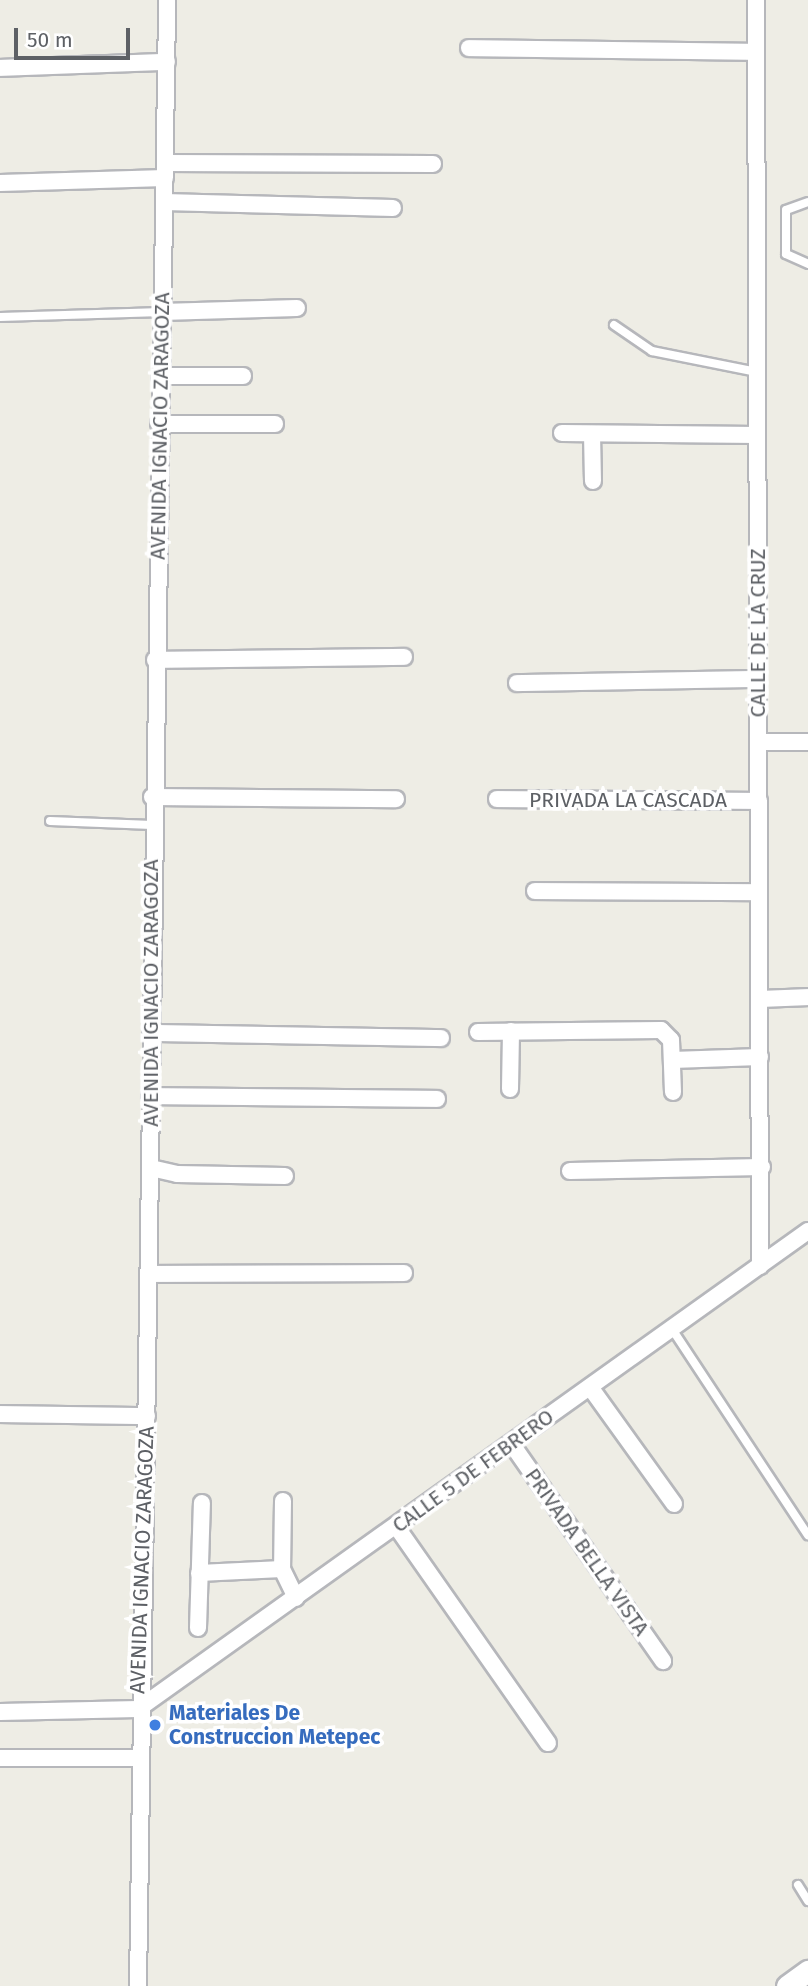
<!DOCTYPE html>
<html>
<head>
<meta charset="utf-8">
<style>
  body { margin:0 }
  #map { position:relative; width:808px; height:1986px; overflow:hidden; background:#eeede5; font-family:"Fira Sans",sans-serif }
  div>[style] { position:absolute }
  [style*='--x'] { left:calc(var(--x)*1px); top:calc(var(--y)*1px); width:calc(var(--w)*1px); rotate:calc(var(--a)*1deg) }
  .roads { filter:drop-shadow(2px 0 #b6b7bb) drop-shadow(-2px 0 #b6b7bb) drop-shadow(0 2px #b6b7bb) drop-shadow(0 -2px #b6b7bb) }
  .lane>* { height:8px; margin:-4px; padding:0 4px; transform-origin:4px; border-radius:4px; background:#fff }
  .street>* { height:16px; margin:-8px; padding:0 8px; transform-origin:8px; border-radius:8px; background:#fff }
  .secondary>* { height:21px; margin:-10.5px; padding:0 10.5px; transform-origin:10.5px; border-radius:10.5px; background:#fff }
  .dots>* { width:19px; height:19px; translate:-50% -50%; box-sizing:border-box; border:4px solid #fff; border-radius:50% }
  span { translate:-50% -50%; white-space:nowrap; text-align:center; line-height:1.15; -webkit-text-stroke:7px #fff; paint-order:stroke }
  .street-label { font-size:21px; color:#5d6065 }
  .shop-label { font-size:21px; color:#366cbe; font-weight:700 }
  .left { translate:0 -50%; text-align:left }
  .scale { position:absolute; left:14px; top:28px; width:116px; height:32px; box-sizing:border-box; border:4px solid #5d6065; border-top:0; padding-left:9px; font-size:21px; line-height:24px; white-space:nowrap; color:#5d6065; -webkit-text-stroke:5px #fff; paint-order:stroke }
</style>
</head>
<body>
<div id="map">
  <div class="roads">
    <div class="lane">
      <i style="--x:808;--y:202;--w:23;--a:160"></i>
      <i style="--x:786;--y:210;--w:44;--a:90"></i>
      <i style="--x:786;--y:254;--w:24;--a:24"></i>
      <i style="--x:0;--y:317;--w:162;--a:-1.8"></i>
      <i style="--x:614;--y:325;--w:46;--a:34.4"></i>
      <i style="--x:652;--y:351;--w:107;--a:11.3"></i>
      <i style="--x:50;--y:821;--w:102;--a:2.2"></i>
      <i style="--x:672;--y:1329;--w:247;--a:56.6"></i>
      <i style="--x:798;--y:1885;--w:19;--a:58"></i>
    </div>
    <div class="street">
      <i style="--x:756;--y:0;--w:1266;--a:89.82"></i>
      <i style="--x:469;--y:48;--w:287;--a:0.8"></i>
      <i style="--x:0;--y:68;--w:167;--a:-2.1"></i>
      <i style="--x:165;--y:163;--w:268;--a:0.2"></i>
      <i style="--x:0;--y:183;--w:165;--a:-1.7"></i>
      <i style="--x:164;--y:202;--w:229;--a:1.5"></i>
      <i style="--x:162;--y:312;--w:135;--a:-1.7"></i>
      <i style="--x:160;--y:376;--w:83;--a:0"></i>
      <i style="--x:159;--y:424;--w:116;--a:0"></i>
      <i style="--x:562;--y:433;--w:195;--a:0.6"></i>
      <i style="--x:592;--y:434;--w:47;--a:88.8"></i>
      <i style="--x:155;--y:660;--w:249;--a:-0.7"></i>
      <i style="--x:517;--y:683;--w:241;--a:-1"></i>
      <i style="--x:758;--y:742;--w:50;--a:0"></i>
      <i style="--x:152;--y:797;--w:244;--a:0.5"></i>
      <i style="--x:497;--y:799;--w:262;--a:0.4"></i>
      <i style="--x:535;--y:891;--w:224;--a:0.3"></i>
      <i style="--x:762;--y:999;--w:46;--a:-2.5"></i>
      <i style="--x:478;--y:1032;--w:183;--a:-0.6"></i>
      <i style="--x:661;--y:1030;--w:14;--a:45"></i>
      <i style="--x:671;--y:1040;--w:52;--a:87.8"></i>
      <i style="--x:151;--y:1033;--w:290;--a:1"></i>
      <i style="--x:672;--y:1060;--w:88;--a:-2"></i>
      <i style="--x:510;--y:1089;--w:58;--a:-89"></i>
      <i style="--x:150;--y:1096;--w:287;--a:0.6"></i>
      <i style="--x:151;--y:1168;--w:27;--a:13"></i>
      <i style="--x:177;--y:1174;--w:108;--a:1.1"></i>
      <i style="--x:570;--y:1171;--w:192;--a:-1.2"></i>
      <i style="--x:149;--y:1274;--w:255;--a:-0.2"></i>
      <i style="--x:590;--y:1387;--w:144;--a:54.3"></i>
      <i style="--x:0;--y:1414;--w:147;--a:0.8"></i>
      <i style="--x:511;--y:1443;--w:266;--a:55.1"></i>
      <i style="--x:283;--y:1501;--w:68;--a:90.8"></i>
      <i style="--x:282;--y:1569;--w:32;--a:64"></i>
      <i style="--x:396;--y:1526;--w:265;--a:55"></i>
      <i style="--x:199;--y:1573;--w:83;--a:-2.8"></i>
      <i style="--x:198;--y:1628;--w:125;--a:-88.2"></i>
      <i style="--x:138;--y:1709;--w:823;--a:-35.51"></i>
      <i style="--x:0;--y:1712;--w:138;--a:-1.2"></i>
      <i style="--x:0;--y:1758;--w:137;--a:0"></i>
      <i style="--x:138;--y:1986;--w:1986;--a:-89.16"></i>
    </div>
    <div class="secondary">
      <i style="--x:787;--y:1986;--w:26;--a:-36"></i>
    </div>
  </div>
  <div class="dots">
    <i style="left:155px;top:1725px;background:#3f7fe0"></i>
  </div>
  <div class="street-label">
    <span style="left:160px;top:426px;rotate:-89deg">AVENIDA IGNACIO ZARAGOZA</span>
    <span style="left:758px;top:633px;rotate:-90deg">CALLE DE LA CRUZ</span>
    <span style="left:628px;top:800px">PRIVADA LA CASCADA</span>
    <span style="left:151px;top:993px;rotate:-90deg">AVENIDA IGNACIO ZARAGOZA</span>
    <span style="left:473px;top:1471px;rotate:-36deg">CALLE 5 DE FEBRERO</span>
    <span style="left:587px;top:1552px;rotate:55deg">PRIVADA BELLA VISTA</span>
    <span style="left:142px;top:1560px;rotate:-88deg">AVENIDA IGNACIO ZARAGOZA</span>
  </div>
  <div class="shop-label">
    <span class="left" style="left:169px;top:1725px">Materiales De<br>Construccion Metepec</span>
  </div>
  <div class="scale">50 m</div>
</div>
</body>
</html>
